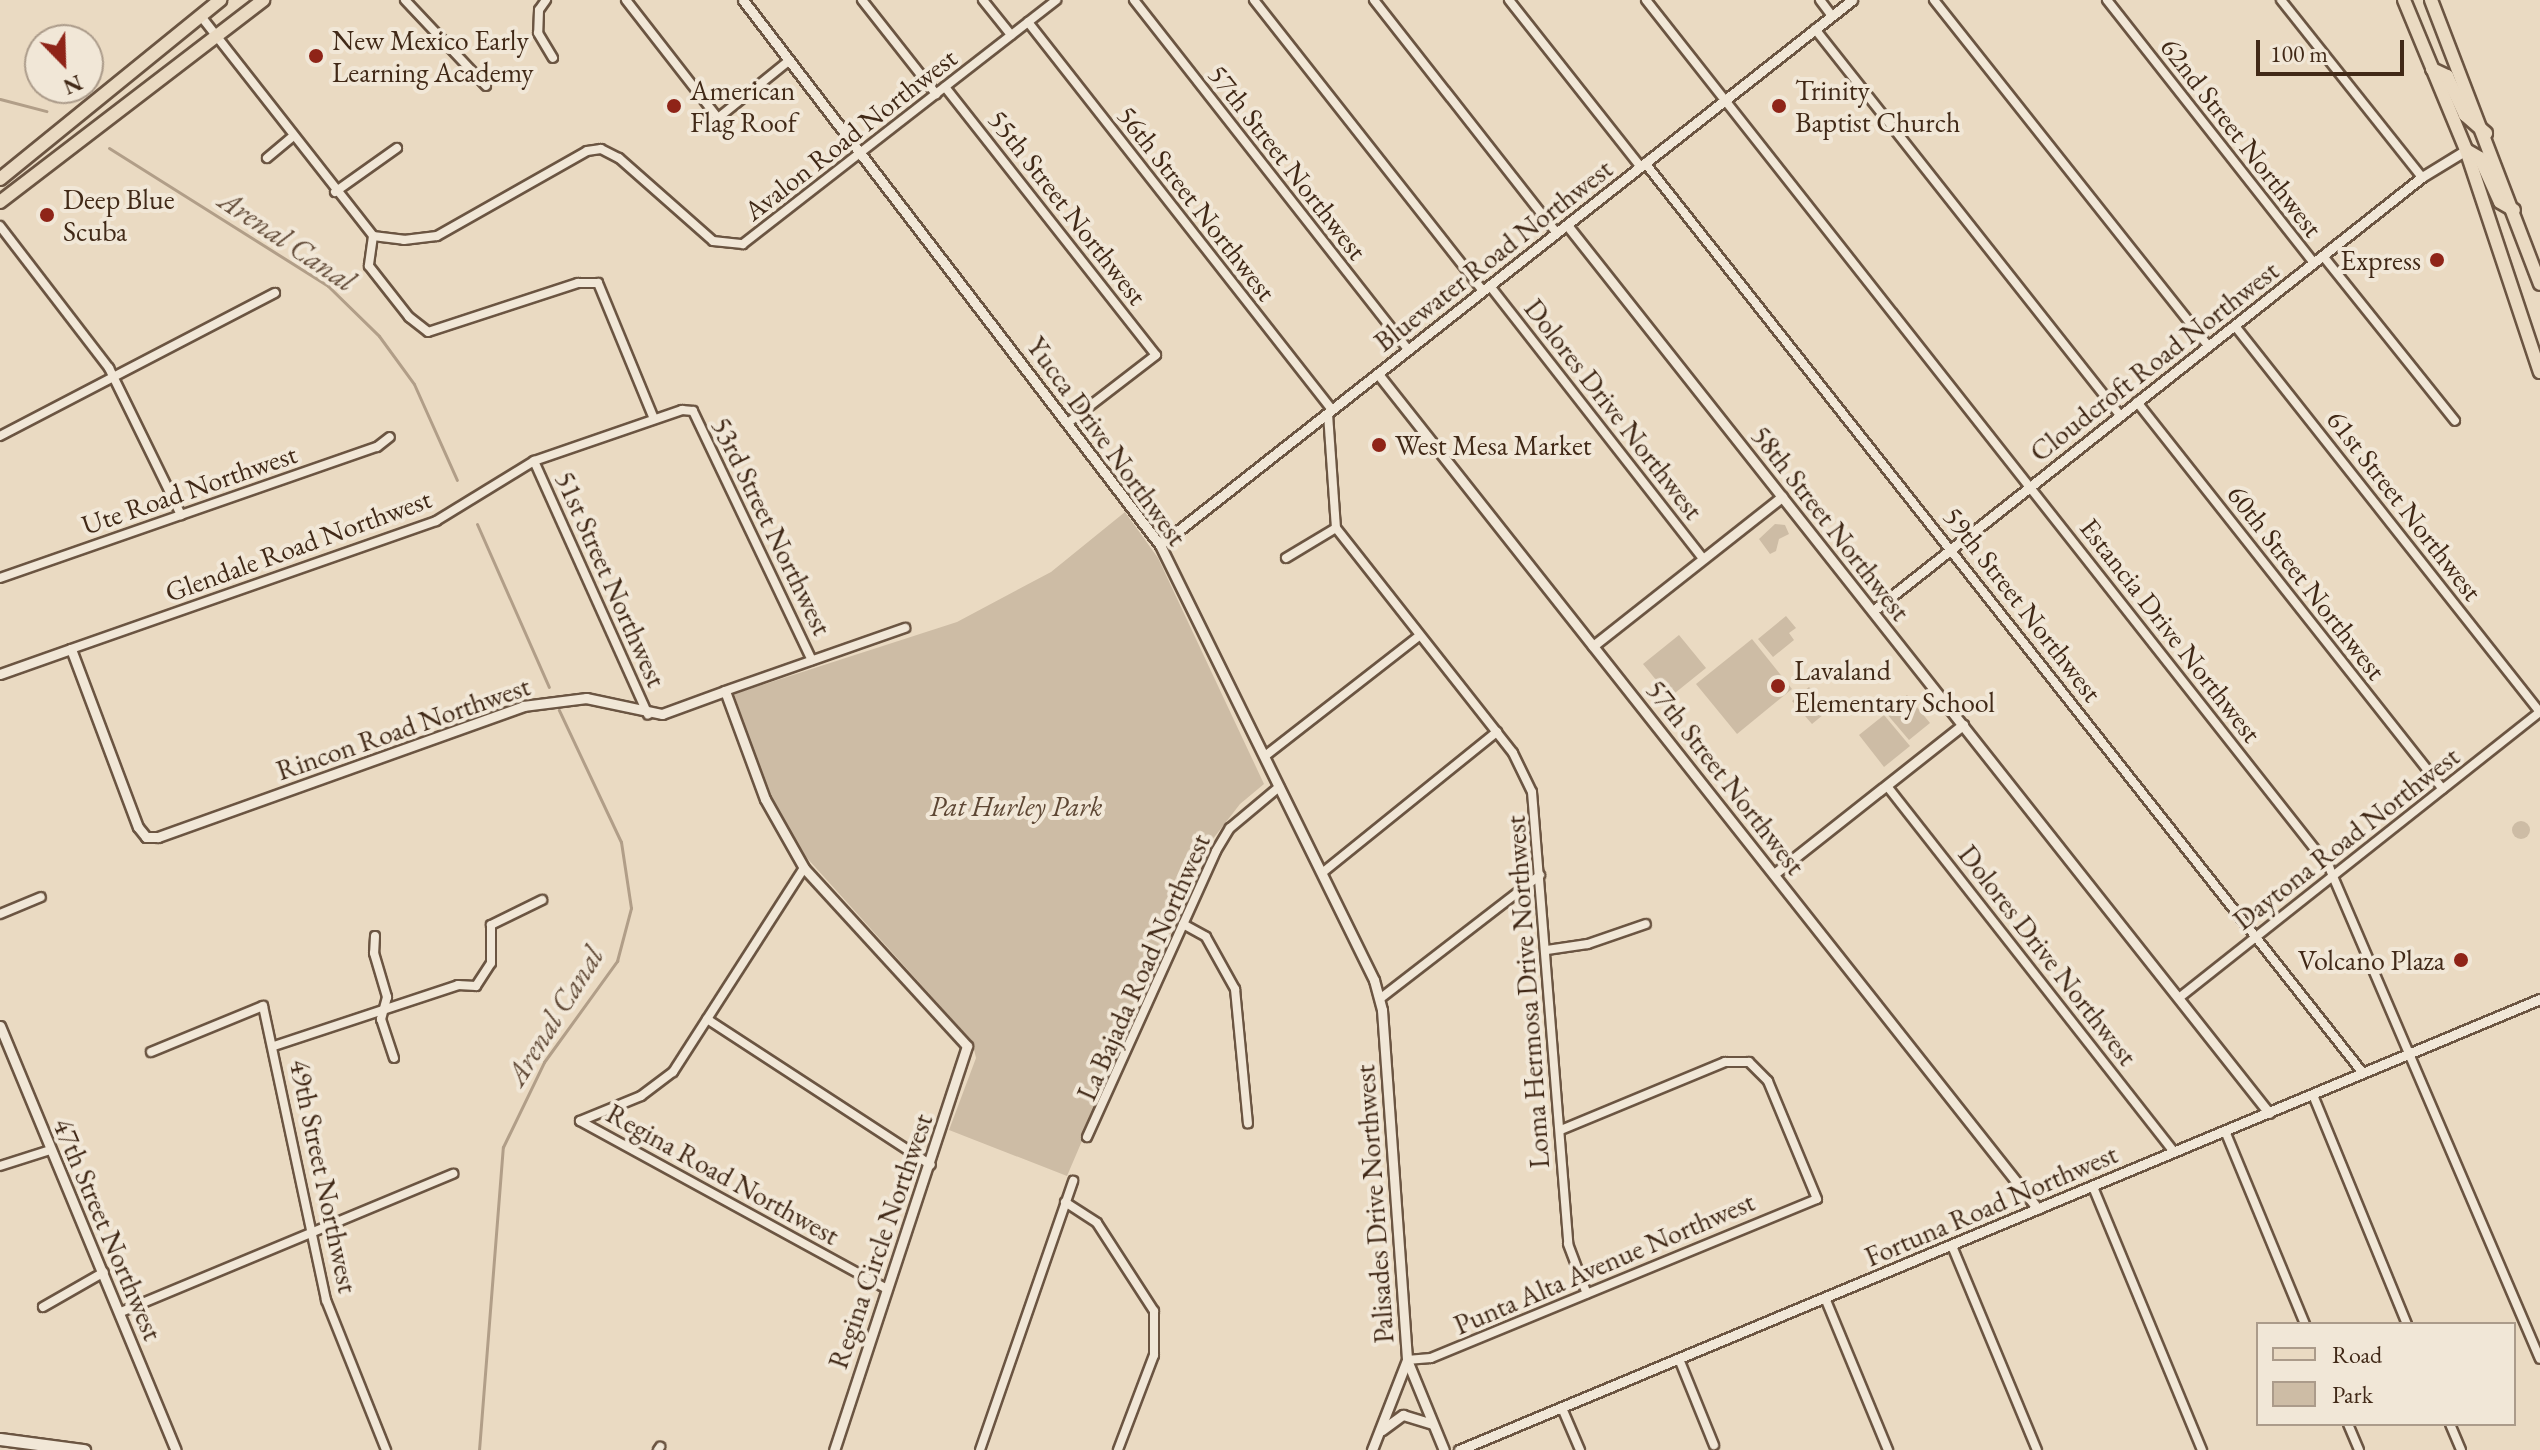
<!DOCTYPE html>
<html>
<head>
<meta charset="utf-8">
<style>
  body { margin:0 }
  #map { position:relative; width:2540px; height:1450px; overflow:hidden; background:#eadac2; font-family:"EB Garamond",serif }
  div>[style] { position:absolute }
  [style*='--x'] { left:calc(var(--x)*1px); top:calc(var(--y)*1px); width:calc(var(--w)*1px); rotate:calc(var(--a)*1deg) }
  .green>* { inset:0; background:#cdbca5 }
  .round { border-radius:50% }
  .stream>* { height:3px; margin:-1.5px; padding:0 1.5px; transform-origin:1.5px; border-radius:1.5px; background:#b19e88 }
  .roads { filter:drop-shadow(2px 0 #6b5542) drop-shadow(-2px 0 #6b5542) drop-shadow(0 2px #6b5542) drop-shadow(0 -2px #6b5542) }
  .minor>* { height:8px; margin:-4px; padding:0 4px; transform-origin:4px; border-radius:4px; background:#f1e7d7 }
  .tertiary>* { height:9px; margin:-4.5px; padding:0 4.5px; transform-origin:4.5px; border-radius:4.5px; background:#f1e7d7 }
  .secondary>* { height:11px; margin:-5.5px; padding:0 5.5px; transform-origin:5.5px; border-radius:5.5px; background:#f1e7d7 }
  .primary>* { height:12px; margin:-6px; padding:0 6px; transform-origin:6px; border-radius:6px; background:#eadac2 }
  .dots>* { width:22px; height:22px; translate:-50% -50%; box-sizing:border-box; border:4px solid #f1e7d7; border-radius:50% }
  span { translate:-50% -50%; white-space:nowrap; text-align:center; line-height:1.15; -webkit-text-stroke:8px #f1e7d7; paint-order:stroke }
  .poi-label { font-size:28px; color:#412917 }
  .left { translate:0 -50%; text-align:left }
  .right { translate:-100% -50%; text-align:right }
  .street-label { font-size:28px; color:#412917 }
  .park-label { font-size:28px; color:#5d4633; font-style:italic }
  .water-label { font-size:30px; color:#634c39; font-style:italic }
  .legend { position:absolute; left:2256px; top:1322px; width:260px; height:104px; box-sizing:border-box; background:#f1e7d7; border:2px solid #ab9b8a; margin:0; padding:10px 14px; list-style:none; font-size:24px; color:#412917 }
  .legend li { display:flex; align-items:center; gap:16px; height:40px }
  .legend b { width:40px; border:2px solid #ab9b8a }
  .north { position:absolute; left:24px; top:24px; width:80px; height:80px; box-sizing:border-box; background:#f1e7d7; border:2px solid #ab9b8a; border-radius:50%; rotate:157deg; font-size:22px; font-weight:700; line-height:32px; text-align:center; color:#412917 }
  .north::after { content:''; display:block; margin:auto; width:28px; height:36px; background:#8f2418; clip-path:polygon(50% 0,100% 100%,50% 72%,0 100%) }
  .scale { position:absolute; left:2256px; top:40px; width:148px; height:36px; box-sizing:border-box; border:4px solid #412917; border-top:0; padding-left:10px; font-size:24px; line-height:28px; white-space:nowrap; color:#412917; -webkit-text-stroke:6px #f1e7d7; paint-order:stroke }
</style>
</head>
<body>
<div id="map">
  <div class="green">
    <i style="clip-path:polygon(1125px 512px,1158px 558px,1264px 784px,1240px 804px,1209px 844px,1067px 1176px,949px 1130px,976px 1058px,972px 1041px,797px 847px,774px 809px,734px 694px,957px 622px,1051px 572px)"></i>
    <i style="clip-path:polygon(1775px 524px,1785px 525px,1789px 534px,1779px 539px,1776px 551px,1770px 554px,1759px 539px)"></i>
    <i style="clip-path:polygon(1786px 616px,1796px 628px,1789px 633px,1794px 640px,1773px 657px,1758px 639px)"></i>
    <i style="clip-path:polygon(1679px 635px,1706px 668px,1670px 697px,1643px 664px)"></i>
    <i style="clip-path:polygon(1752px 639px,1792px 689px,1737px 734px,1696px 684px)"></i>
    <i style="clip-path:polygon(1809px 687px,1829px 710px,1812px 724px,1792px 701px)"></i>
    <i style="clip-path:polygon(1907px 695px,1930px 723px,1909px 740px,1886px 713px)"></i>
    <i style="clip-path:polygon(1884px 715px,1910px 746px,1884px 767px,1859px 735px)"></i>
    <i class="round" style="left:2512px;top:821px;width:18px;height:18px"></i>
  </div>
  <div class="stream">
    <i style="--x:0;--y:99;--w:48;--a:14.6"></i>
    <i style="--x:109;--y:148;--w:259;--a:32.2"></i>
    <i style="--x:328;--y:286;--w:71;--a:44.4"></i>
    <i style="--x:379;--y:336;--w:59;--a:53.9"></i>
    <i style="--x:414;--y:384;--w:105;--a:65.9"></i>
    <i style="--x:477;--y:524;--w:178;--a:66.2"></i>
    <i style="--x:479;--y:1450;--w:304;--a:-85.5"></i>
    <i style="--x:503;--y:1147;--w:94;--a:-64.2"></i>
    <i style="--x:544;--y:1062;--w:125;--a:-54.1"></i>
    <i style="--x:617;--y:961;--w:55;--a:-75.2"></i>
    <i style="--x:631;--y:908;--w:67;--a:-98.6"></i>
    <i style="--x:621;--y:842;--w:146;--a:-115.2"></i>
  </div>
  <div class="roads">
    <div class="minor">
      <i style="--x:405;--y:0;--w:118;--a:46.7"></i>
      <i style="--x:546;--y:0;--w:12;--a:125"></i>
      <i style="--x:539;--y:10;--w:23;--a:92"></i>
      <i style="--x:538;--y:33;--w:29;--a:59"></i>
      <i style="--x:626;--y:0;--w:150;--a:52.1"></i>
      <i style="--x:718;--y:118;--w:92;--a:-38.9"></i>
      <i style="--x:862;--y:0;--w:120;--a:51.8"></i>
      <i style="--x:983;--y:0;--w:45;--a:51.3"></i>
      <i style="--x:1134;--y:0;--w:444;--a:51.9"></i>
      <i style="--x:1254;--y:0;--w:370;--a:51.8"></i>
      <i style="--x:1374;--y:0;--w:296;--a:51.9"></i>
      <i style="--x:1509;--y:0;--w:213;--a:51.7"></i>
      <i style="--x:1646;--y:0;--w:1104;--a:51.77"></i>
      <i style="--x:2329;--y:867;--w:535;--a:66.79"></i>
      <i style="--x:1820;--y:0;--w:20;--a:53"></i>
      <i style="--x:1934;--y:0;--w:441;--a:51.6"></i>
      <i style="--x:2107;--y:0;--w:335;--a:51.8"></i>
      <i style="--x:2281;--y:0;--w:226;--a:51.5"></i>
      <i style="--x:200;--y:15;--w:281;--a:51.9"></i>
      <i style="--x:1028;--y:22;--w:493;--a:51.9"></i>
      <i style="--x:1815;--y:29;--w:492;--a:51.7"></i>
      <i style="--x:945;--y:87;--w:341;--a:51.8"></i>
      <i style="--x:1156;--y:355;--w:110;--a:142.4"></i>
      <i style="--x:267;--y:158;--w:31;--a:-40"></i>
      <i style="--x:1645;--y:163;--w:1159;--a:51.73"></i>
      <i style="--x:335;--y:192;--w:76;--a:-35.4"></i>
      <i style="--x:0;--y:226;--w:179;--a:52.5"></i>
      <i style="--x:109;--y:368;--w:164;--a:63.9"></i>
      <i style="--x:373;--y:236;--w:31;--a:7"></i>
      <i style="--x:404;--y:240;--w:33;--a:-7"></i>
      <i style="--x:437;--y:236;--w:172;--a:-29.5"></i>
      <i style="--x:587;--y:151;--w:14;--a:-8"></i>
      <i style="--x:601;--y:149;--w:20;--a:27"></i>
      <i style="--x:619;--y:158;--w:125;--a:41.4"></i>
      <i style="--x:713;--y:241;--w:30;--a:6"></i>
      <i style="--x:743;--y:244;--w:397;--a:-37.9"></i>
      <i style="--x:373;--y:236;--w:30;--a:98"></i>
      <i style="--x:369;--y:266;--w:65;--a:51.9"></i>
      <i style="--x:409;--y:317;--w:24;--a:38"></i>
      <i style="--x:428;--y:332;--w:158;--a:-18.1"></i>
      <i style="--x:578;--y:283;--w:20;--a:0"></i>
      <i style="--x:598;--y:283;--w:147;--a:67.6"></i>
      <i style="--x:2323;--y:256;--w:211;--a:51.3"></i>
      <i style="--x:1490;--y:286;--w:346;--a:52"></i>
      <i style="--x:2235;--y:326;--w:492;--a:51.7"></i>
      <i style="--x:2137;--y:402;--w:493;--a:51.7"></i>
      <i style="--x:1328;--y:414;--w:114;--a:86"></i>
      <i style="--x:1336;--y:528;--w:286;--a:51.8"></i>
      <i style="--x:1513;--y:753;--w:43;--a:64"></i>
      <i style="--x:1532;--y:792;--w:453;--a:85.4"></i>
      <i style="--x:1568;--y:1244;--w:53;--a:69.2"></i>
      <i style="--x:0;--y:436;--w:310;--a:-27.5"></i>
      <i style="--x:534;--y:461;--w:278;--a:65.8"></i>
      <i style="--x:1286;--y:558;--w:58;--a:-31"></i>
      <i style="--x:0;--y:578;--w:399;--a:-19.2"></i>
      <i style="--x:377;--y:447;--w:16;--a:-38"></i>
      <i style="--x:71;--y:649;--w:387;--a:-19.3"></i>
      <i style="--x:436;--y:521;--w:115;--a:-31.5"></i>
      <i style="--x:534;--y:461;--w:157;--a:-19"></i>
      <i style="--x:682;--y:410;--w:11;--a:5"></i>
      <i style="--x:693;--y:411;--w:276;--a:64.5"></i>
      <i style="--x:725;--y:691;--w:191;--a:-19.3"></i>
      <i style="--x:1265;--y:756;--w:195;--a:-37.9"></i>
      <i style="--x:1887;--y:786;--w:465;--a:51.9"></i>
      <i style="--x:1322;--y:873;--w:225;--a:-38.9"></i>
      <i style="--x:0;--y:914;--w:44;--a:-22.5"></i>
      <i style="--x:1183;--y:924;--w:26;--a:29"></i>
      <i style="--x:1206;--y:937;--w:60;--a:60.9"></i>
      <i style="--x:1235;--y:989;--w:135;--a:84.5"></i>
      <i style="--x:375;--y:936;--w:17;--a:93"></i>
      <i style="--x:374;--y:953;--w:46;--a:73.5"></i>
      <i style="--x:387;--y:997;--w:23;--a:105"></i>
      <i style="--x:381;--y:1019;--w:41;--a:71.6"></i>
      <i style="--x:1547;--y:950;--w:41;--a:-8.3"></i>
      <i style="--x:1588;--y:944;--w:61;--a:-19"></i>
      <i style="--x:1381;--y:998;--w:201;--a:-37.7"></i>
      <i style="--x:2179;--y:998;--w:461;--a:-38.4"></i>
      <i style="--x:707;--y:1019;--w:267;--a:33.1"></i>
      <i style="--x:274;--y:1046;--w:194;--a:-18.3"></i>
      <i style="--x:458;--y:985;--w:18;--a:3"></i>
      <i style="--x:476;--y:986;--w:27;--a:-57"></i>
      <i style="--x:491;--y:963;--w:38;--a:-90"></i>
      <i style="--x:491;--y:925;--w:57;--a:-26.1"></i>
      <i style="--x:151;--y:1052;--w:121;--a:-22.3"></i>
      <i style="--x:263;--y:1006;--w:301;--a:77.9"></i>
      <i style="--x:326;--y:1300;--w:162;--a:68.2"></i>
      <i style="--x:2313;--y:1095;--w:248;--a:67.7"></i>
      <i style="--x:580;--y:1121;--w:350;--a:28.7"></i>
      <i style="--x:580;--y:1121;--w:66;--a:-22.3"></i>
      <i style="--x:641;--y:1096;--w:40;--a:-37"></i>
      <i style="--x:673;--y:1072;--w:242;--a:-57.3"></i>
      <i style="--x:2225;--y:1131;--w:209;--a:67.5"></i>
      <i style="--x:1087;--y:1137;--w:314;--a:-65.7"></i>
      <i style="--x:1216;--y:851;--w:27;--a:-59"></i>
      <i style="--x:1230;--y:828;--w:64;--a:-39.9"></i>
      <i style="--x:0;--y:1166;--w:52;--a:-17.7"></i>
      <i style="--x:2093;--y:1187;--w:285;--a:67.5"></i>
      <i style="--x:1065;--y:1202;--w:38;--a:33"></i>
      <i style="--x:1097;--y:1223;--w:105;--a:57.1"></i>
      <i style="--x:1154;--y:1311;--w:44;--a:90"></i>
      <i style="--x:1154;--y:1355;--w:102;--a:110.8"></i>
      <i style="--x:1952;--y:1246;--w:221;--a:67.4"></i>
      <i style="--x:1825;--y:1298;--w:165;--a:67.5"></i>
      <i style="--x:43;--y:1307;--w:70;--a:-29.8"></i>
      <i style="--x:121;--y:1312;--w:360;--a:-22.6"></i>
      <i style="--x:1679;--y:1359;--w:93;--a:67.9"></i>
      <i style="--x:1407;--y:1360;--w:24;--a:-5"></i>
      <i style="--x:1431;--y:1358;--w:417;--a:-22.4"></i>
      <i style="--x:1817;--y:1199;--w:128;--a:-112.6"></i>
      <i style="--x:1768;--y:1081;--w:27;--a:-135"></i>
      <i style="--x:1749;--y:1062;--w:24;--a:180"></i>
      <i style="--x:1725;--y:1062;--w:178;--a:157.5"></i>
      <i style="--x:1562;--y:1408;--w:46;--a:66.8"></i>
      <i style="--x:2348;--y:1424;--w:28;--a:67"></i>
      <i style="--x:2450;--y:1424;--w:28;--a:67"></i>
      <i style="--x:658;--y:1450;--w:4;--a:-56"></i>
      <i style="--x:980;--y:1450;--w:285;--a:-70.9"></i>
    </div>
    <div class="tertiary">
      <i style="--x:743;--y:0;--w:686;--a:52.58"></i>
      <i style="--x:1160;--y:545;--w:485;--a:63.8"></i>
      <i style="--x:1374;--y:980;--w:31;--a:75"></i>
      <i style="--x:1382;--y:1010;--w:351;--a:85.9"></i>
      <i style="--x:1407;--y:1360;--w:97;--a:111.3"></i>
      <i style="--x:1567;--y:225;--w:1132;--a:51.67"></i>
      <i style="--x:1378;--y:374;--w:1064;--a:51.68"></i>
      <i style="--x:1160;--y:545;--w:881;--a:-38.22"></i>
      <i style="--x:1873;--y:611;--w:700;--a:-38.33"></i>
      <i style="--x:2422;--y:177;--w:52;--a:-31.5"></i>
      <i style="--x:1593;--y:646;--w:241;--a:-38.3"></i>
      <i style="--x:0;--y:674;--w:75;--a:-19.4"></i>
      <i style="--x:71;--y:649;--w:190;--a:69.4"></i>
      <i style="--x:138;--y:827;--w:13;--a:51"></i>
      <i style="--x:146;--y:837;--w:12;--a:0"></i>
      <i style="--x:158;--y:837;--w:388;--a:-19.7"></i>
      <i style="--x:523;--y:706;--w:64;--a:-7.2"></i>
      <i style="--x:586;--y:698;--w:78;--a:11.9"></i>
      <i style="--x:662;--y:714;--w:67;--a:-20.1"></i>
      <i style="--x:725;--y:691;--w:115;--a:69.7"></i>
      <i style="--x:765;--y:799;--w:79;--a:60.5"></i>
      <i style="--x:804;--y:868;--w:241;--a:47.5"></i>
      <i style="--x:967;--y:1046;--w:425;--a:108.2"></i>
      <i style="--x:1774;--y:874;--w:241;--a:-38.3"></i>
      <i style="--x:0;--y:1026;--w:459;--a:67.5"></i>
      <i style="--x:1407;--y:1360;--w:97;--a:67.7"></i>
      <i style="--x:1382;--y:1430;--w:26;--a:-36"></i>
      <i style="--x:1403;--y:1415;--w:30;--a:17"></i>
      <i style="--x:1459;--y:1450;--w:1171;--a:-22.65"></i>
    </div>
    <div class="secondary">
      <i style="--x:0;--y:1439;--w:85;--a:7.5"></i>
    </div>
    <div class="primary">
      <i style="--x:2404;--y:0;--w:162;--a:67.5"></i>
      <i style="--x:2466;--y:150;--w:234;--a:71.6"></i>
      <i style="--x:2431;--y:0;--w:304;--a:69"></i>
      <i style="--x:2432;--y:69;--w:17;--a:25"></i>
      <i style="--x:2447;--y:76;--w:43;--a:65.2"></i>
      <i style="--x:2465;--y:115;--w:28;--a:41"></i>
      <i style="--x:2466;--y:150;--w:16;--a:30"></i>
      <i style="--x:2480;--y:158;--w:48;--a:65.6"></i>
      <i style="--x:2500;--y:202;--w:16;--a:30"></i>
      <i style="--x:0;--y:179;--w:284;--a:-39.1"></i>
      <i style="--x:0;--y:202;--w:332;--a:-37.5"></i>
    </div>
  </div>
  <div class="dots">
    <i style="left:316px;top:56px;background:#8f2418"></i>
    <i style="left:674px;top:106px;background:#8f2418"></i>
    <i style="left:1779px;top:106px;background:#8f2418"></i>
    <i style="left:47px;top:215px;background:#8f2418"></i>
    <i style="left:2437px;top:260px;background:#8f2418"></i>
    <i style="left:1379px;top:445px;background:#8f2418"></i>
    <i style="left:1778px;top:686px;background:#8f2418"></i>
    <i style="left:2461px;top:960px;background:#8f2418"></i>
  </div>
  <div class="poi-label">
    <span class="left" style="left:332px;top:56px">New Mexico Early<br>Learning Academy</span>
    <span class="left" style="left:690px;top:106px">American<br>Flag Roof</span>
    <span class="left" style="left:1795px;top:106px">Trinity<br>Baptist Church</span>
    <span class="left" style="left:63px;top:215px">Deep Blue<br>Scuba</span>
    <span class="right" style="left:2421px;top:260px">Express</span>
    <span class="left" style="left:1395px;top:445px">West Mesa Market</span>
    <span class="left" style="left:1794px;top:686px">Lavaland<br>Elementary School</span>
    <span class="right" style="left:2445px;top:960px">Volcano Plaza</span>
  </div>
  <div class="street-label">
    <span style="left:850px;top:134px;rotate:-38deg">Avalon Road Northwest</span>
    <span style="left:2242px;top:137px;rotate:52deg">62nd Street Northwest</span>
    <span style="left:1288px;top:162px;rotate:52deg">57th Street Northwest</span>
    <span style="left:1197px;top:203px;rotate:52deg">56th Street Northwest</span>
    <span style="left:1068px;top:207px;rotate:52deg">55th Street Northwest</span>
    <span style="left:1493px;top:255px;rotate:-38deg">Bluewater Road Northwest</span>
    <span style="left:2154px;top:361px;rotate:-38deg">Cloudcroft Road Northwest</span>
    <span style="left:1614px;top:409px;rotate:52deg">Dolores Drive Northwest</span>
    <span style="left:1107px;top:441px;rotate:54deg">Yucca Drive Northwest</span>
    <span style="left:189px;top:489px;rotate:-19deg">Ute Road Northwest</span>
    <span style="left:2405px;top:505px;rotate:52deg">61st Street Northwest</span>
    <span style="left:1831px;top:523px;rotate:52deg">58th Street Northwest</span>
    <span style="left:772px;top:526px;rotate:64deg">53rd Street Northwest</span>
    <span style="left:298px;top:545px;rotate:-20deg">Glendale Road Northwest</span>
    <span style="left:611px;top:579px;rotate:66deg">51st Street Northwest</span>
    <span style="left:2307px;top:582px;rotate:52deg">60th Street Northwest</span>
    <span style="left:2023px;top:604px;rotate:52deg">59th Street Northwest</span>
    <span style="left:2171px;top:630px;rotate:52deg">Estancia Drive Northwest</span>
    <span style="left:403px;top:728px;rotate:-19deg">Rincon Road Northwest</span>
    <span style="left:1726px;top:777px;rotate:52deg">57th Street Northwest</span>
    <span style="left:2346px;top:838px;rotate:-38deg">Daytona Road Northwest</span>
    <span style="left:2048px;top:955px;rotate:52deg">Dolores Drive Northwest</span>
    <span style="left:1143px;top:967px;rotate:-66deg">La Bajada Road Northwest</span>
    <span style="left:1527px;top:992px;rotate:-94deg">Loma Hermosa Drive Northwest</span>
    <span style="left:723px;top:1174px;rotate:29deg">Regina Road Northwest</span>
    <span style="left:324px;top:1176px;rotate:78deg">49th Street Northwest</span>
    <span style="left:1374px;top:1204px;rotate:-94deg">Palisades Drive Northwest</span>
    <span style="left:1991px;top:1205px;rotate:-23deg">Fortuna Road Northwest</span>
    <span style="left:108px;top:1229px;rotate:67deg">47th Street Northwest</span>
    <span style="left:880px;top:1241px;rotate:-71deg">Regina Circle Northwest</span>
    <span style="left:1604px;top:1263px;rotate:-23deg">Punta Alta Avenue Northwest</span>
  </div>
  <div class="park-label">
    <span style="left:1016px;top:806px">Pat Hurley Park</span>
  </div>
  <div class="water-label">
    <span style="left:287px;top:241px;rotate:34deg">Arenal Canal</span>
    <span style="left:555px;top:1016px;rotate:-58deg">Arenal Canal</span>
  </div>
  <ul class="legend">
  <li><b style="height:10px;background:#eadac2"></b>Road</li>
  <li><b style="height:22px;background:#cdbca5"></b>Park</li>
  </ul>
  <div class="north">N</div>
  <div class="scale">100 m</div>
</div>
</body>
</html>
